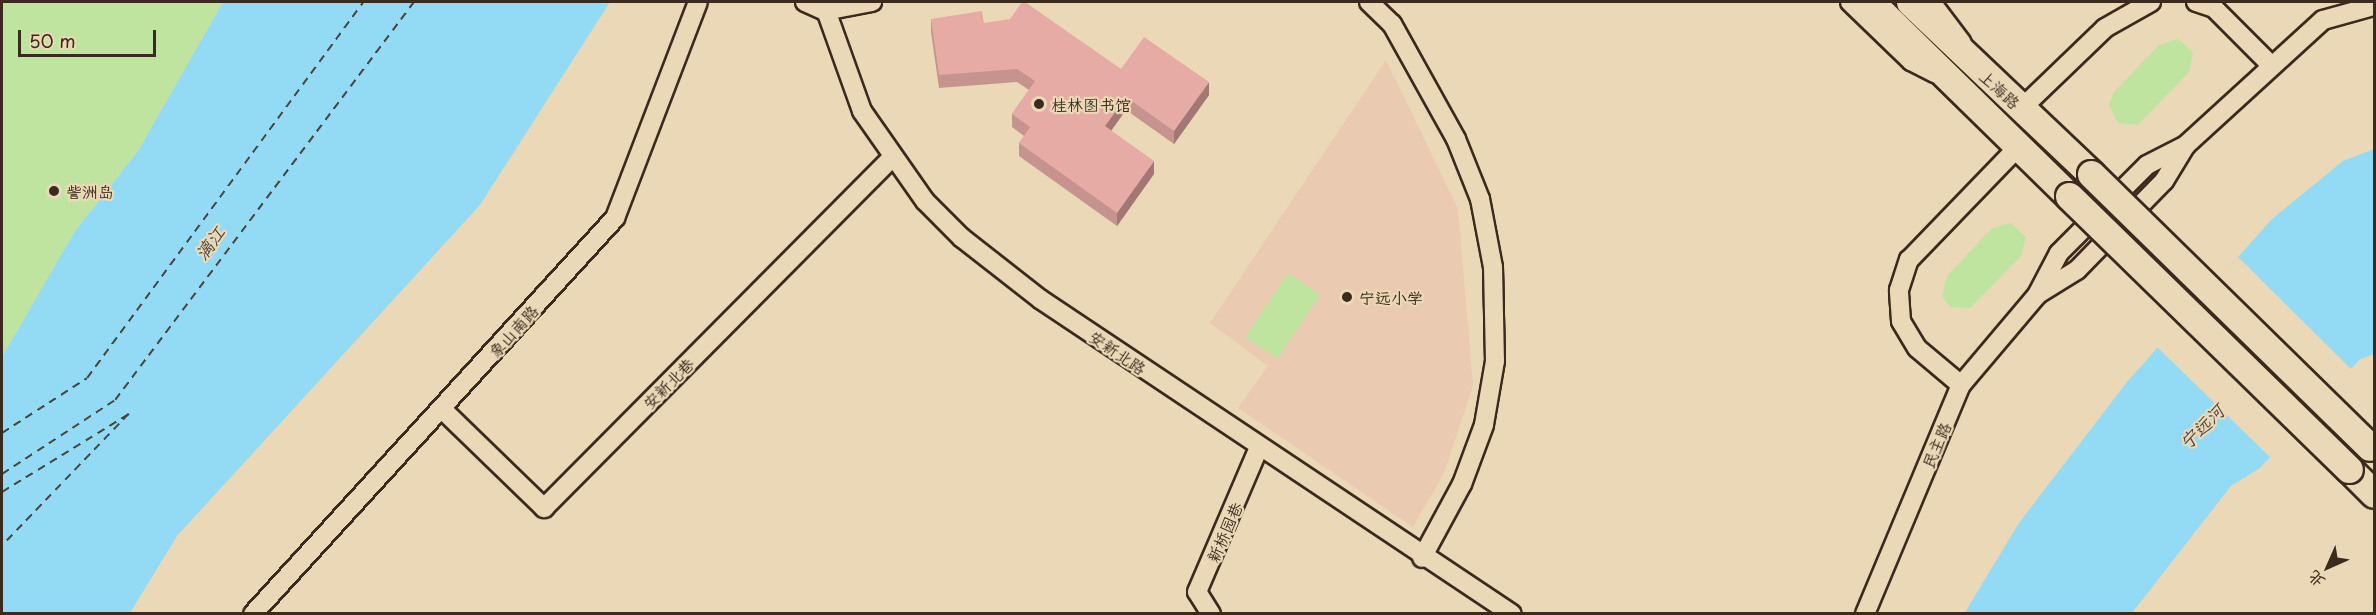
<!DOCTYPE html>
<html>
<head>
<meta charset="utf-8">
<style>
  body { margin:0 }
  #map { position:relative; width:2376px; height:615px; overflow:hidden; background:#ebd8b6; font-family:"Playpen Sans","LXGW WenKai TC",sans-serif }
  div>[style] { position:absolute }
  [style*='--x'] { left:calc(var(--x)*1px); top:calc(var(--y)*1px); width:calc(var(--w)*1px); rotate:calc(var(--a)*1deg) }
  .built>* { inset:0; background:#eacab1 }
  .green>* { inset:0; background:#bfe49f }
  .water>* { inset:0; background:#93dbf4 }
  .pier>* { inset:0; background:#ebd8b6 }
  .ferry>* { height:1.5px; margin-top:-0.75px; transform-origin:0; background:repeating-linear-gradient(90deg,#48453e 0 8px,transparent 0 14px) }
  .roads { filter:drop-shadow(2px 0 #3b2a1e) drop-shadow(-2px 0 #3b2a1e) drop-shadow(0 2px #3b2a1e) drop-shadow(0 -2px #3b2a1e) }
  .minor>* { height:18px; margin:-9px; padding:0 9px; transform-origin:9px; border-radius:9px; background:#ebd8b6 }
  .highway>* { height:27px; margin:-13.5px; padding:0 13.5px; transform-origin:13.5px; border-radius:13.5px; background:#ebd8b6 }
  .bridges { filter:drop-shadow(2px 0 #3b2a1e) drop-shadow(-2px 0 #3b2a1e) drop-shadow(0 2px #3b2a1e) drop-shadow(0 -2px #3b2a1e) }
  .highway-bridge>* { height:27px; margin:-13.5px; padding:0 13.5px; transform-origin:13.5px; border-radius:13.5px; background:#ebd8b6 }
  .wall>* { inset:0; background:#c6938e }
  .shaded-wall>* { inset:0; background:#a17874 }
  .building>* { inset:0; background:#e6aba5 }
  .dots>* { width:16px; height:16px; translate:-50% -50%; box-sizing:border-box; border:3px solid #ebd8b6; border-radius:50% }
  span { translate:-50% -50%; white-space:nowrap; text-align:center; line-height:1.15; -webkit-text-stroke:4.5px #ebd8b6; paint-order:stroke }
  .street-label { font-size:16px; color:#3b2a1e }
  .poi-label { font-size:16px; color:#3b2a1e }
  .left { translate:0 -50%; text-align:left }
  .water-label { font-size:18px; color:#48453e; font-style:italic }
  .frame { position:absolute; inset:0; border:3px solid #3b2a1e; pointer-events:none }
  .north { position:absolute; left:2298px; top:537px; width:60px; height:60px; -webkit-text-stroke:4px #ebd8b6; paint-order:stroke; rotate:225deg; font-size:16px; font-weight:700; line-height:24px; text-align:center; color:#3b2a1e }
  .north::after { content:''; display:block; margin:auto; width:21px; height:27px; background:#3b2a1e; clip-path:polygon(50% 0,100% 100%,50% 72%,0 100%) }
  .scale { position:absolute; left:18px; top:30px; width:138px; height:27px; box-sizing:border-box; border:3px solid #3b2a1e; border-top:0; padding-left:8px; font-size:18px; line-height:21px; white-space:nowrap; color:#3b2a1e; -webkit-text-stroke:4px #ebd8b6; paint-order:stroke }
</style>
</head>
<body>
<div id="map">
  <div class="built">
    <i style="clip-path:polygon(1386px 60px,1458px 209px,1473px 386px,1444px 473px,1413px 527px,1238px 408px,1268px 366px,1210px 323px)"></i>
  </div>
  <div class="green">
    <i style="clip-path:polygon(2px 2px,223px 2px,138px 151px,75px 231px,2px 357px)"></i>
    <i style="clip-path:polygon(2178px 39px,2193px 53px,2189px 72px,2138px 125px,2118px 123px,2109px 105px,2114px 92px,2159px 45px)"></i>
    <i style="clip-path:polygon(2011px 223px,2026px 237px,2021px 256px,1970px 308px,1950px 307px,1942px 296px,1947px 276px,1992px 228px)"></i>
    <i style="clip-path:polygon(1288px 273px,1320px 295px,1277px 359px,1245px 337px)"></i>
  </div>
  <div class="water">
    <i style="clip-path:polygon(223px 2px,610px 2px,480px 205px,177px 536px,130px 613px,2px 613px,2px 357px,75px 231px,138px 151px)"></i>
    <i style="clip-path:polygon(2374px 149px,2374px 354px,2359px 360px,2260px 468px,2231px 486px,2132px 613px,1964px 614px,2019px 523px,2127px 382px,2272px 219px,2343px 161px)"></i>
  </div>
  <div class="pier">
    <i style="clip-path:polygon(2238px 257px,2353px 371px,2272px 459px,2157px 347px)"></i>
  </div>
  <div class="ferry">
    <i style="--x:2;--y:433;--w:101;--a:-32.9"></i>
    <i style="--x:87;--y:378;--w:466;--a:-53.7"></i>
    <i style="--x:2;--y:474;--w:135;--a:-33.2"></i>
    <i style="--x:115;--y:400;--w:498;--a:-53.1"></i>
    <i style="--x:2;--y:492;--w:149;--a:-31.6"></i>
    <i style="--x:129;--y:414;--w:183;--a:133.9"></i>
  </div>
  <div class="roads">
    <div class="minor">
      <i style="--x:805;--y:2;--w:22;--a:24"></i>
      <i style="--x:825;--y:11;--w:48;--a:-10.8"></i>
      <i style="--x:823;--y:2;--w:116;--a:70.3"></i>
      <i style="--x:862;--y:111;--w:110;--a:55"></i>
      <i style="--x:925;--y:201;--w:52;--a:45"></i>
      <i style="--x:962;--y:238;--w:99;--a:38"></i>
      <i style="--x:1040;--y:299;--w:567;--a:33.72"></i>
      <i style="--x:1369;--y:2;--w:32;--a:44"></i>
      <i style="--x:1392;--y:24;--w:132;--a:60.9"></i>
      <i style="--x:1456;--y:139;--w:65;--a:68.2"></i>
      <i style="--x:1480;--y:199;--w:69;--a:79.2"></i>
      <i style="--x:1493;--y:267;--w:94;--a:88.8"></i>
      <i style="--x:1495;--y:361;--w:65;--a:99.8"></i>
      <i style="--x:1484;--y:425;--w:63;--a:110.4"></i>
      <i style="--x:1462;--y:484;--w:84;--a:118.4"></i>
      <i style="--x:1850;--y:2;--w:85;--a:44"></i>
      <i style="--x:1911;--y:61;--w:27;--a:27"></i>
      <i style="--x:1931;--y:2;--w:51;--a:52.9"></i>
      <i style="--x:2196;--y:2;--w:19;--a:18"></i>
      <i style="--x:2214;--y:8;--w:81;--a:45"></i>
      <i style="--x:2022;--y:108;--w:115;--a:-43.9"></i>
      <i style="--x:2105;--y:28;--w:53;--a:-29.5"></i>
      <i style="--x:2038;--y:294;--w:46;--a:-31.6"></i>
      <i style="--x:2077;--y:270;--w:124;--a:-45.7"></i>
      <i style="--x:2164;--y:181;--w:42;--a:-58.6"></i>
      <i style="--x:2186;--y:145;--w:185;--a:-42.4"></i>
      <i style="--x:2323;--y:20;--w:53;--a:-15.4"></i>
      <i style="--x:1961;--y:385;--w:57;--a:-139.9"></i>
      <i style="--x:1917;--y:348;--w:31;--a:-121"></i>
      <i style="--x:1901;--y:321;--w:31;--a:-94"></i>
      <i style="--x:1899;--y:290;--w:32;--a:-72"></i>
      <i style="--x:1909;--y:260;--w:158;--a:-46"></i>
      <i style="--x:443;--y:410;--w:141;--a:44.1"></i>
      <i style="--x:544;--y:508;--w:493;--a:-45.2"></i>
      <i style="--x:253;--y:614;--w:537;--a:-47.57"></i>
      <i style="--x:615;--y:218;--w:231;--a:-69"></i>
      <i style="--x:1211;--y:614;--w:26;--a:-122"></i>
      <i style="--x:1197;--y:592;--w:158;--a:-66.8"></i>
      <i style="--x:1865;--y:614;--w:248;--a:-67.3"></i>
      <i style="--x:1961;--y:385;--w:118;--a:-49.8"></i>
      <i style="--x:2037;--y:295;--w:47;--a:-62.4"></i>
      <i style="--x:2059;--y:253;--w:124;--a:-45"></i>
      <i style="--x:2147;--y:165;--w:44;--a:-27.1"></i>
    </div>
    <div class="highway">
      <i style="--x:1871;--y:2;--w:277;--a:44.4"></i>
      <i style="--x:1910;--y:2;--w:250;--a:43.5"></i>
      <i style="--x:2349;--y:469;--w:35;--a:45"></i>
    </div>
  </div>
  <div class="bridges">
    <div class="highway-bridge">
      <i style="--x:2091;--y:174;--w:390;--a:44.4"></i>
      <i style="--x:2069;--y:196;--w:391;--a:44.3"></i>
    </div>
  </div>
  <div class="wall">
    <i style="clip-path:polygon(931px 19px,984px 23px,1121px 69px,1209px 95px,1174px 144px,1126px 110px,1111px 131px,1154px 174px,1117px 226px,1019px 156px,1019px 143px,1024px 136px,1012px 127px,1012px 114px,1029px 90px,1017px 82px,939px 88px,931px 32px)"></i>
  </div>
  <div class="shaded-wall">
    <i style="clip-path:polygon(1209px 82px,1209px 95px,1174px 144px,1174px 131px)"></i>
    <i style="clip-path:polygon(1126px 97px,1126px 110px,1105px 139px,1105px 126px)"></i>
    <i style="clip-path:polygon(1154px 161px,1154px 174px,1117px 226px,1117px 213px)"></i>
  </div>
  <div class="building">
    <i style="clip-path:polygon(1022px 2px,1025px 2px,1121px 69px,1144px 37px,1209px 82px,1174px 131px,1126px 97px,1105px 126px,1154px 161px,1117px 213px,1019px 143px,1030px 127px,1012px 114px,1035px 81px,1017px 69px,939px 75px,931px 19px,982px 11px,984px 23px,1010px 19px)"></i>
  </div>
  <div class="dots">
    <i style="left:1039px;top:104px;background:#3b2a1e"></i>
    <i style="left:54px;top:191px;background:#3b2a1e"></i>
    <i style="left:1347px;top:297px;background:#3b2a1e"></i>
  </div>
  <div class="street-label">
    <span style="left:2000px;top:89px;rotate:42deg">上海路</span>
    <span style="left:513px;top:331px;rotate:-48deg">象山南路</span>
    <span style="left:1118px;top:352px;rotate:34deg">安新北路</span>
    <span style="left:668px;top:383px;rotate:-45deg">安新北巷</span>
    <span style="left:1936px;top:445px;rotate:-67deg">民主路</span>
    <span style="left:1224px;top:532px;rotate:-66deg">新桥园巷</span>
  </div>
  <div class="poi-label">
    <span class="left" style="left:1051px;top:104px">桂林图书馆</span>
    <span class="left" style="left:66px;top:191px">訾洲岛</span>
    <span class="left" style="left:1359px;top:297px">宁远小学</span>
  </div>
  <div class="water-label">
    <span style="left:210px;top:243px;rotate:-53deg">漓江</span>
    <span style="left:2202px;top:427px;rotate:-45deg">宁远河</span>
  </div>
  <div class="frame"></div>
  <div class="north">北</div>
  <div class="scale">50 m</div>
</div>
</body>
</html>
